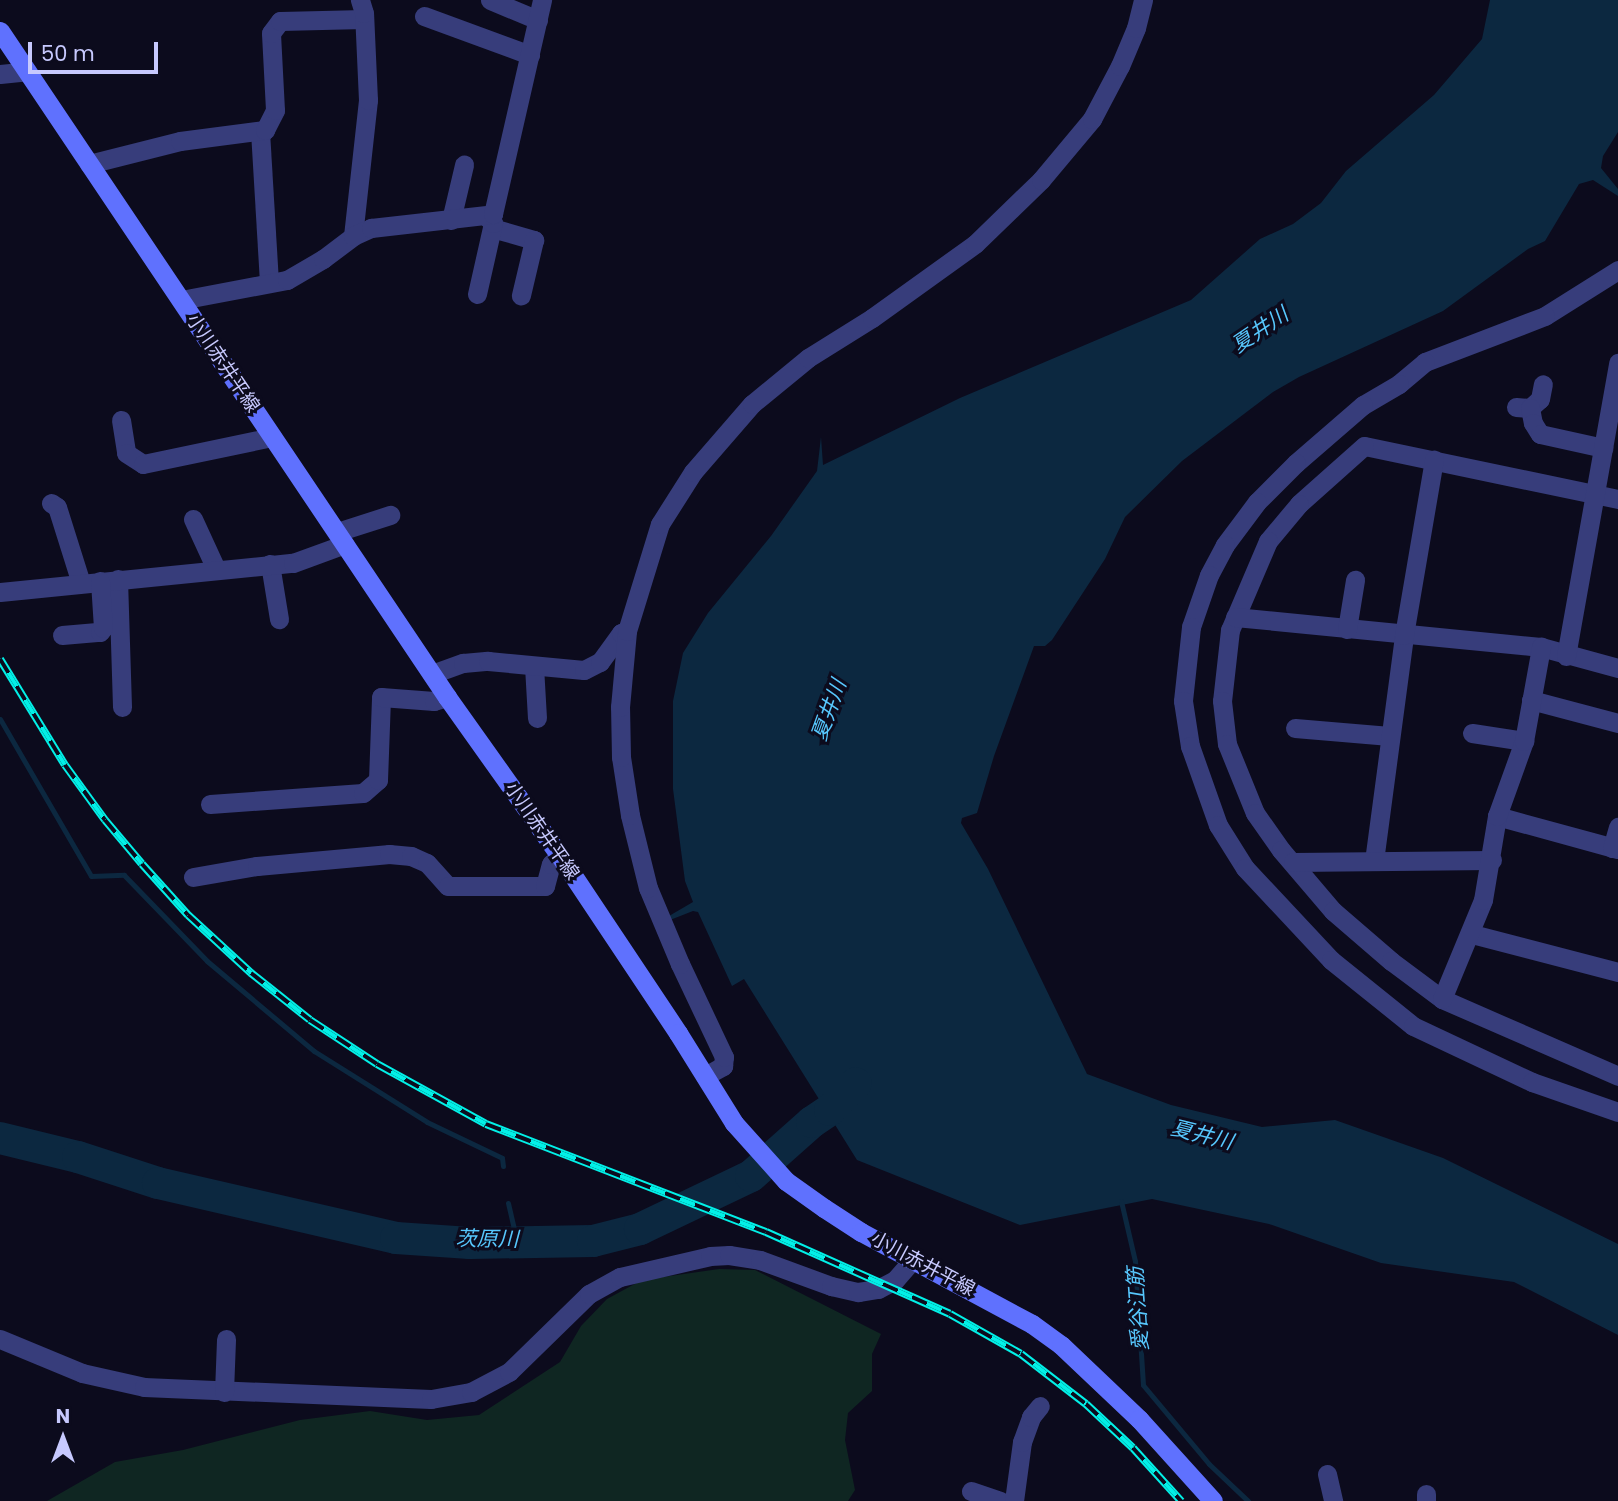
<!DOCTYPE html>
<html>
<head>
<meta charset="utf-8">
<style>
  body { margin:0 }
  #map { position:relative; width:1618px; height:1501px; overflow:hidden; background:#0c0b1d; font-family:Poppins,"Noto Sans JP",sans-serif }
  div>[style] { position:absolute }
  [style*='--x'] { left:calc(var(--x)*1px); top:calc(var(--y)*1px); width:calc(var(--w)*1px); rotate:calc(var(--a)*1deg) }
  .green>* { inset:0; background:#0f2622 }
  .water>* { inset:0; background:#0c2840 }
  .stream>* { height:5px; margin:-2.5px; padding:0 2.5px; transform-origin:2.5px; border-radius:2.5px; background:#0c2840 }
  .river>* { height:32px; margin:-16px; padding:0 16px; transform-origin:16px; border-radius:16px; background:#0c2840 }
  .minor>* { height:19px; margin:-9.5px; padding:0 9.5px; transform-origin:9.5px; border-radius:9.5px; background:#373d7b }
  .secondary>* { height:19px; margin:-9.5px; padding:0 9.5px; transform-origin:9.5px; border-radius:9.5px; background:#5f71fe }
  .rail>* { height:8px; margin-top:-4px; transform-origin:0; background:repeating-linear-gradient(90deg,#0c0b1d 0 16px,#02f0e7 0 32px); box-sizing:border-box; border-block:2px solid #02f0e7 }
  span { translate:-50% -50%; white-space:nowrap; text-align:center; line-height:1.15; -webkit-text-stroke:6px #0c0b1d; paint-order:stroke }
  .street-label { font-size:19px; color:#c7c9fe }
  .water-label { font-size:21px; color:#57c7fd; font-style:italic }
  .north { position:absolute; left:28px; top:1403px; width:70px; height:70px; -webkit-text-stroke:5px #0c0b1d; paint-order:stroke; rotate:0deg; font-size:19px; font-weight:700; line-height:28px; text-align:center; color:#c7c9fe }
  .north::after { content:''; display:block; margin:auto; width:24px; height:32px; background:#c7c9fe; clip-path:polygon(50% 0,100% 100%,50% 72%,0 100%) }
  .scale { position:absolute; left:28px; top:42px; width:130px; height:32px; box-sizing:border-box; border:4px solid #c7c9fe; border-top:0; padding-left:9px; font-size:21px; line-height:24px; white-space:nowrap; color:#c7c9fe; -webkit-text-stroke:5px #0c0b1d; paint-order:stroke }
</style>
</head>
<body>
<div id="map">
  <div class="green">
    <i style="clip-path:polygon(719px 1269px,755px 1270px,881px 1334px,872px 1354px,872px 1391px,848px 1413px,845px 1440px,855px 1490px,848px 1501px,47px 1501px,115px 1462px,183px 1450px,300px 1420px,370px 1411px,427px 1420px,479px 1415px,560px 1362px,581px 1326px,607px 1299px,642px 1280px)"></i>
  </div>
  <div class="water">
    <i style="clip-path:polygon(1490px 0,1618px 0,1618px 132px,1603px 156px,1601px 168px,1618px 189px,1618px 196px,1593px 180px,1579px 184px,1545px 241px,1528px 249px,1443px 311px,1299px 377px,1273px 392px,1182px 461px,1125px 517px,1105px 559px,1052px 640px,1045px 646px,1034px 646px,994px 756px,977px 813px,962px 818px,961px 823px,988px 869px,1087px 1074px,1171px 1105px,1262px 1127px,1335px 1120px,1443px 1158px,1618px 1244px,1618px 1335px,1514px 1282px,1381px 1263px,1269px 1224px,1152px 1199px,1020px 1225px,857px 1160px,744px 979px,732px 986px,698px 912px,693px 911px,670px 920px,669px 916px,693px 902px,685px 881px,673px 789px,673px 701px,683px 653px,708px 613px,771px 536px,817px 471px,821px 437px,823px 465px,960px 398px,1191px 300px,1260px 239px,1293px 224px,1321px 203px,1346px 171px,1434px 95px,1482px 39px)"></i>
  </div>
  <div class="stream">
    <i style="--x:0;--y:719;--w:181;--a:59.9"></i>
    <i style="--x:91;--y:876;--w:33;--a:-2"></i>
    <i style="--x:124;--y:875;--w:120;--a:46"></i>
    <i style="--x:207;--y:961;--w:140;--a:40.1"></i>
    <i style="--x:314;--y:1051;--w:133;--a:32.1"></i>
    <i style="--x:427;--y:1122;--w:83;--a:25.6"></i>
    <i style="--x:502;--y:1158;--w:8;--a:83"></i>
    <i style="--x:1121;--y:1201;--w:62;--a:76.9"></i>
    <i style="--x:1135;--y:1261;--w:124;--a:86.3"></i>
    <i style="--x:1143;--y:1385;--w:103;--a:50.1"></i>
    <i style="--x:1209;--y:1464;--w:54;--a:43.5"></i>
    <i style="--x:508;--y:1203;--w:28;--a:77"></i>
    <i style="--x:514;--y:1230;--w:39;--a:21"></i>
  </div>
  <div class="river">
    <i style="--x:0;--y:1138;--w:80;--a:13.7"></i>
    <i style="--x:78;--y:1157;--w:84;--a:18"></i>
    <i style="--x:158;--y:1183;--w:244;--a:13"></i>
    <i style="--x:396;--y:1238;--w:74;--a:3.9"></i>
    <i style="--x:470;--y:1243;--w:123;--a:-0.9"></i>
    <i style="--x:593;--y:1241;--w:49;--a:-14.3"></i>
    <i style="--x:640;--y:1229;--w:123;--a:-25.5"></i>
    <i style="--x:751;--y:1176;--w:81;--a:-41.5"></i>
    <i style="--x:812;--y:1122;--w:22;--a:-34"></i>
    <i style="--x:830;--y:1110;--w:37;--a:-46"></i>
  </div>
  <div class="minor">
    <i style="--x:490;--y:0;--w:52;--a:22.6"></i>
    <i style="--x:424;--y:16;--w:113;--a:20.2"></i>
    <i style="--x:0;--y:74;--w:27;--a:-6"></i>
    <i style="--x:260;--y:131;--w:152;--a:86.6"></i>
    <i style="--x:89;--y:164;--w:94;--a:-14.2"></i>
    <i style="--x:180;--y:141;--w:86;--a:-7.4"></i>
    <i style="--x:265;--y:130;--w:22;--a:-63"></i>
    <i style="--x:275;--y:110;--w:77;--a:-93"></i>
    <i style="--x:271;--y:33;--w:15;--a:-53"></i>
    <i style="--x:280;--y:21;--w:84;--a:-1.4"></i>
    <i style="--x:451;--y:220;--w:57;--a:-76.7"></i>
    <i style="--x:492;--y:228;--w:44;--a:15.9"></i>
    <i style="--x:534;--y:240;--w:57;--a:103.3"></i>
    <i style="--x:353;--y:236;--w:137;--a:-83.7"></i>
    <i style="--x:368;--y:100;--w:87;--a:-92.6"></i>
    <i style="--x:364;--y:13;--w:14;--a:-107"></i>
    <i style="--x:1618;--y:270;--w:86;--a:147.8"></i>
    <i style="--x:1545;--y:316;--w:129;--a:159"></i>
    <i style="--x:1425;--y:362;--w:34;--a:140"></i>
    <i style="--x:1399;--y:384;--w:42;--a:149.7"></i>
    <i style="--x:1363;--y:405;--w:89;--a:139.1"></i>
    <i style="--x:1296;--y:463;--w:55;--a:135"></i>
    <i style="--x:1257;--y:502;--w:54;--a:126.7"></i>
    <i style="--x:1225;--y:545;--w:34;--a:118"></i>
    <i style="--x:1209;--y:575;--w:55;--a:109.1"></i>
    <i style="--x:1191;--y:627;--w:74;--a:96.2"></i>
    <i style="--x:1183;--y:701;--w:46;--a:81.2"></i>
    <i style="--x:1190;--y:746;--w:84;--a:70.5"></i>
    <i style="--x:1218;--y:825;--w:51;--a:57.9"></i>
    <i style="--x:1245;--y:868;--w:126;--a:46.9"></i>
    <i style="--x:1331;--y:960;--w:105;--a:38.8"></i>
    <i style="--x:1413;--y:1026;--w:132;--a:25.2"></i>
    <i style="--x:1532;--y:1082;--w:91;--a:19.2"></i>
    <i style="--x:477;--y:294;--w:73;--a:-77.3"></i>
    <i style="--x:493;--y:223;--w:7;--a:-135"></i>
    <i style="--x:181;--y:300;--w:108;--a:-10.7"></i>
    <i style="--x:287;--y:280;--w:42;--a:-30.3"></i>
    <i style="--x:323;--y:259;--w:38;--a:-37"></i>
    <i style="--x:353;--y:236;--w:20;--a:-24"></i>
    <i style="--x:371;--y:228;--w:123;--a:-6.5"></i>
    <i style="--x:493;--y:214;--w:220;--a:-77.1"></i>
    <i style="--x:1516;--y:407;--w:14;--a:4"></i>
    <i style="--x:1530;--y:408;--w:13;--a:-42"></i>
    <i style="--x:1540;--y:399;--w:15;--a:-79"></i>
    <i style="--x:1530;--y:408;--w:15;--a:79"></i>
    <i style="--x:1533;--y:423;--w:13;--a:58"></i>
    <i style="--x:1540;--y:434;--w:65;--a:12.5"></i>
    <i style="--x:121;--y:420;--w:33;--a:81"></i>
    <i style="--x:126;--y:453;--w:20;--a:33"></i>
    <i style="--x:143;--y:464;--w:132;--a:-11.8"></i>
    <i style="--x:1618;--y:499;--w:259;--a:-168.2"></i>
    <i style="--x:1364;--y:446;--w:87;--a:138.3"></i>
    <i style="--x:1299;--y:504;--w:48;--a:130"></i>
    <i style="--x:1268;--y:541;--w:97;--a:113.1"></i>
    <i style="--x:1230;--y:630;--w:71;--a:96.4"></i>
    <i style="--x:1222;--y:701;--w:43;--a:83.4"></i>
    <i style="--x:1227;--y:744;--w:74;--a:67.9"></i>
    <i style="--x:1255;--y:813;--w:45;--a:54.9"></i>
    <i style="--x:1281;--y:850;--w:80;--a:49.6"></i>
    <i style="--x:1333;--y:911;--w:77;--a:40.8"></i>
    <i style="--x:1391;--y:961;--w:64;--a:36.7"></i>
    <i style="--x:1442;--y:999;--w:192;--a:23.6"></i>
    <i style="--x:51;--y:503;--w:7;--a:34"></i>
    <i style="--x:57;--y:507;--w:80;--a:72.5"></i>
    <i style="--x:193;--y:519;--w:55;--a:65.3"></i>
    <i style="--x:337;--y:532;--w:56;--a:-17.8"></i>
    <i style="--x:270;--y:564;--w:56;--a:80.7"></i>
    <i style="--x:118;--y:579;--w:128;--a:88.2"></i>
    <i style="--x:0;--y:592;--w:294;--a:-5.7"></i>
    <i style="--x:293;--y:563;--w:55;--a:-20.1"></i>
    <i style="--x:1235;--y:617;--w:307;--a:5.6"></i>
    <i style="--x:1541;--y:647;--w:80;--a:15.3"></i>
    <i style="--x:1347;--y:629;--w:50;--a:-80.7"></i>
    <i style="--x:62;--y:635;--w:38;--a:-5"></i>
    <i style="--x:100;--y:632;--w:5;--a:-53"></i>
    <i style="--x:103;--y:628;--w:47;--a:-93.7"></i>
    <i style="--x:1566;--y:656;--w:298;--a:-79.9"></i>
    <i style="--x:534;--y:666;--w:52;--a:86.7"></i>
    <i style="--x:432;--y:674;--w:33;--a:-20"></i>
    <i style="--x:463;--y:663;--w:25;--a:-5"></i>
    <i style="--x:488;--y:661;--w:96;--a:5.4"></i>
    <i style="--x:584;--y:670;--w:18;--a:-27"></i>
    <i style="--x:600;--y:662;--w:36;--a:-54"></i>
    <i style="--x:621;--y:633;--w:6;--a:-18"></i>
    <i style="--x:1531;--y:700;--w:90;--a:14.8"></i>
    <i style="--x:1295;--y:728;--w:95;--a:4.8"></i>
    <i style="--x:1472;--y:733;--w:53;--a:8.7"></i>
    <i style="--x:210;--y:804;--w:153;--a:-4.1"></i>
    <i style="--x:363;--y:793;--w:20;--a:-41"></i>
    <i style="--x:378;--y:780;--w:83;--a:-87.9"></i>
    <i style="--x:381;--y:697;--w:53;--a:4.3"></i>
    <i style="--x:434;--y:701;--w:14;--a:-17"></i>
    <i style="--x:1497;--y:816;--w:125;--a:15.3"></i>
    <i style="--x:1612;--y:848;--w:22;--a:-74"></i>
    <i style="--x:1374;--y:861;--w:228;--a:-82.4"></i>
    <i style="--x:1404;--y:635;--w:178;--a:-80.3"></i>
    <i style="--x:1293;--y:862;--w:199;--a:-0.6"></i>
    <i style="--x:193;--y:877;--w:65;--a:-9.8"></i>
    <i style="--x:257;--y:866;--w:133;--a:-5.2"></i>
    <i style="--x:389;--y:854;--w:22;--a:5"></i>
    <i style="--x:411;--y:856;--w:17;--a:24"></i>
    <i style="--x:427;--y:863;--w:31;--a:48"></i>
    <i style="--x:448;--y:886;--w:97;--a:0"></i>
    <i style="--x:545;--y:886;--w:23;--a:-75"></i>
    <i style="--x:551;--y:864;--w:12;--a:-42"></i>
    <i style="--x:1472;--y:934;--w:151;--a:14.6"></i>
    <i style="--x:1442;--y:999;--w:107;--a:-67.5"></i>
    <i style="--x:1483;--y:900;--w:85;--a:-80.5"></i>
    <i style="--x:1497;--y:816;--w:80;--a:-70.2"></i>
    <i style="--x:1524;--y:741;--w:96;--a:-79.7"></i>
    <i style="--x:705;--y:1076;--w:21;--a:-29"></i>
    <i style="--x:723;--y:1066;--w:9;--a:-84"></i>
    <i style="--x:724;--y:1057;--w:103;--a:-115.3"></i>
    <i style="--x:680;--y:964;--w:82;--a:-112.8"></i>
    <i style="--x:648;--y:888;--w:75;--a:-103.9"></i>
    <i style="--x:630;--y:815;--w:59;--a:-98.8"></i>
    <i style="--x:621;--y:757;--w:50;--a:-91.1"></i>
    <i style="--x:620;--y:707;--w:76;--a:-84.7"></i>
    <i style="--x:627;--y:631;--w:112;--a:-72.9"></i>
    <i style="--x:660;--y:524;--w:62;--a:-57.6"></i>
    <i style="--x:693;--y:472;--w:90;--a:-49.1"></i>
    <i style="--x:752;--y:404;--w:72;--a:-39.4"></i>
    <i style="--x:808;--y:358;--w:75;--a:-32"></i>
    <i style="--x:872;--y:318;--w:127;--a:-35.7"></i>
    <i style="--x:975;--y:244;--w:92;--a:-44.1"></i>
    <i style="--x:1041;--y:180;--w:80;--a:-50.1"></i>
    <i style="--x:1092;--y:119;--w:60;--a:-62.2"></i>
    <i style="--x:1120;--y:66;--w:41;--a:-67.2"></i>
    <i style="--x:1136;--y:28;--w:29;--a:-76"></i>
    <i style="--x:0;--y:1339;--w:89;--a:22.5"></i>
    <i style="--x:82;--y:1373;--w:64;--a:12.7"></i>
    <i style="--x:144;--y:1387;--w:287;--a:2.4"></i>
    <i style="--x:431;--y:1399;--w:41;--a:-9.9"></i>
    <i style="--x:471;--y:1392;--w:43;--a:-27.8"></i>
    <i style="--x:509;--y:1372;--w:112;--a:-44.3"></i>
    <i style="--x:589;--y:1294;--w:35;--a:-29"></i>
    <i style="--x:620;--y:1277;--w:92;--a:-13.1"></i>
    <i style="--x:710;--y:1256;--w:19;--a:-3"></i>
    <i style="--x:729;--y:1255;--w:31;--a:9"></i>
    <i style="--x:760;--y:1260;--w:76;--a:20.1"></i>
    <i style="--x:831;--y:1286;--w:28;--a:13"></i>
    <i style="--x:858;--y:1292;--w:20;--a:-9"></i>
    <i style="--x:878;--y:1289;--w:19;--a:-28"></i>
    <i style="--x:895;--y:1280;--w:28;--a:-49"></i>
    <i style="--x:224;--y:1392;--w:53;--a:-87.8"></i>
    <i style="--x:1327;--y:1474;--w:28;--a:77"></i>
    <i style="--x:971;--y:1491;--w:31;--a:19"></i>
    <i style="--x:1014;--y:1501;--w:60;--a:-82.3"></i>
    <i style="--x:1022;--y:1442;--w:27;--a:-70"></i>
    <i style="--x:1031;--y:1417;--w:14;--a:-51"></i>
    <i style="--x:1426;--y:1501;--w:7;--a:-90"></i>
  </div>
  <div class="secondary">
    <i style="--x:0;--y:31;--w:802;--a:56.13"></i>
    <i style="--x:447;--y:697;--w:195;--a:54.6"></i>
    <i style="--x:560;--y:856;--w:213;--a:56.3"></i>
    <i style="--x:678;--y:1033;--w:106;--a:58.1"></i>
    <i style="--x:734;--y:1123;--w:78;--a:48.1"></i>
    <i style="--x:786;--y:1181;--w:47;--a:35.4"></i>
    <i style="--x:824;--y:1208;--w:44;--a:33"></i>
    <i style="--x:861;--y:1232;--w:194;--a:28.3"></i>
    <i style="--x:1032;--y:1324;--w:36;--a:36"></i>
    <i style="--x:1061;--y:1345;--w:108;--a:43.5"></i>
    <i style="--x:1139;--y:1419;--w:110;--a:47.9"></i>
  </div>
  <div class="rail">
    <i style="--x:0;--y:659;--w:124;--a:58.5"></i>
    <i style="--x:65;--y:765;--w:68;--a:54"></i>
    <i style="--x:105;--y:820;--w:57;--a:49.9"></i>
    <i style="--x:142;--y:864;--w:69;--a:48"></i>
    <i style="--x:188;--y:915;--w:86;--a:42.6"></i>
    <i style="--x:251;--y:973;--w:75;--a:38.5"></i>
    <i style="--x:310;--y:1020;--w:80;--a:33.3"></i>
    <i style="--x:377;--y:1064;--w:124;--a:28.8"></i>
    <i style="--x:486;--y:1124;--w:300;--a:21.1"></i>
    <i style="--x:766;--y:1232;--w:201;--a:24"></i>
    <i style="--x:950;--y:1314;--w:81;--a:29.4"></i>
    <i style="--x:1021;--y:1354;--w:82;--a:37.6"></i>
    <i style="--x:1086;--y:1404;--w:64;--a:43.1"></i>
    <i style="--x:1133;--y:1448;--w:72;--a:47.8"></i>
  </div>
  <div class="street-label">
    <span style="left:223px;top:363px;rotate:56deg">小川赤井平線</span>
    <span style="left:542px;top:831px;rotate:55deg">小川赤井平線</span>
    <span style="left:923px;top:1264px;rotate:28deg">小川赤井平線</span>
  </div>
  <div class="water-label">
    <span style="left:1260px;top:330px;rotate:-34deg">夏井川</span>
    <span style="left:829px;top:710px;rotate:-70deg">夏井川</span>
    <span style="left:1202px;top:1135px;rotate:14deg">夏井川</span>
    <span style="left:487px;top:1239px;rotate:1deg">茨原川</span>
    <span style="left:1138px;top:1309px;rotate:-94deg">愛谷江筋</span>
  </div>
  <div class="north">N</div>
  <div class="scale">50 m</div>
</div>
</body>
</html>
